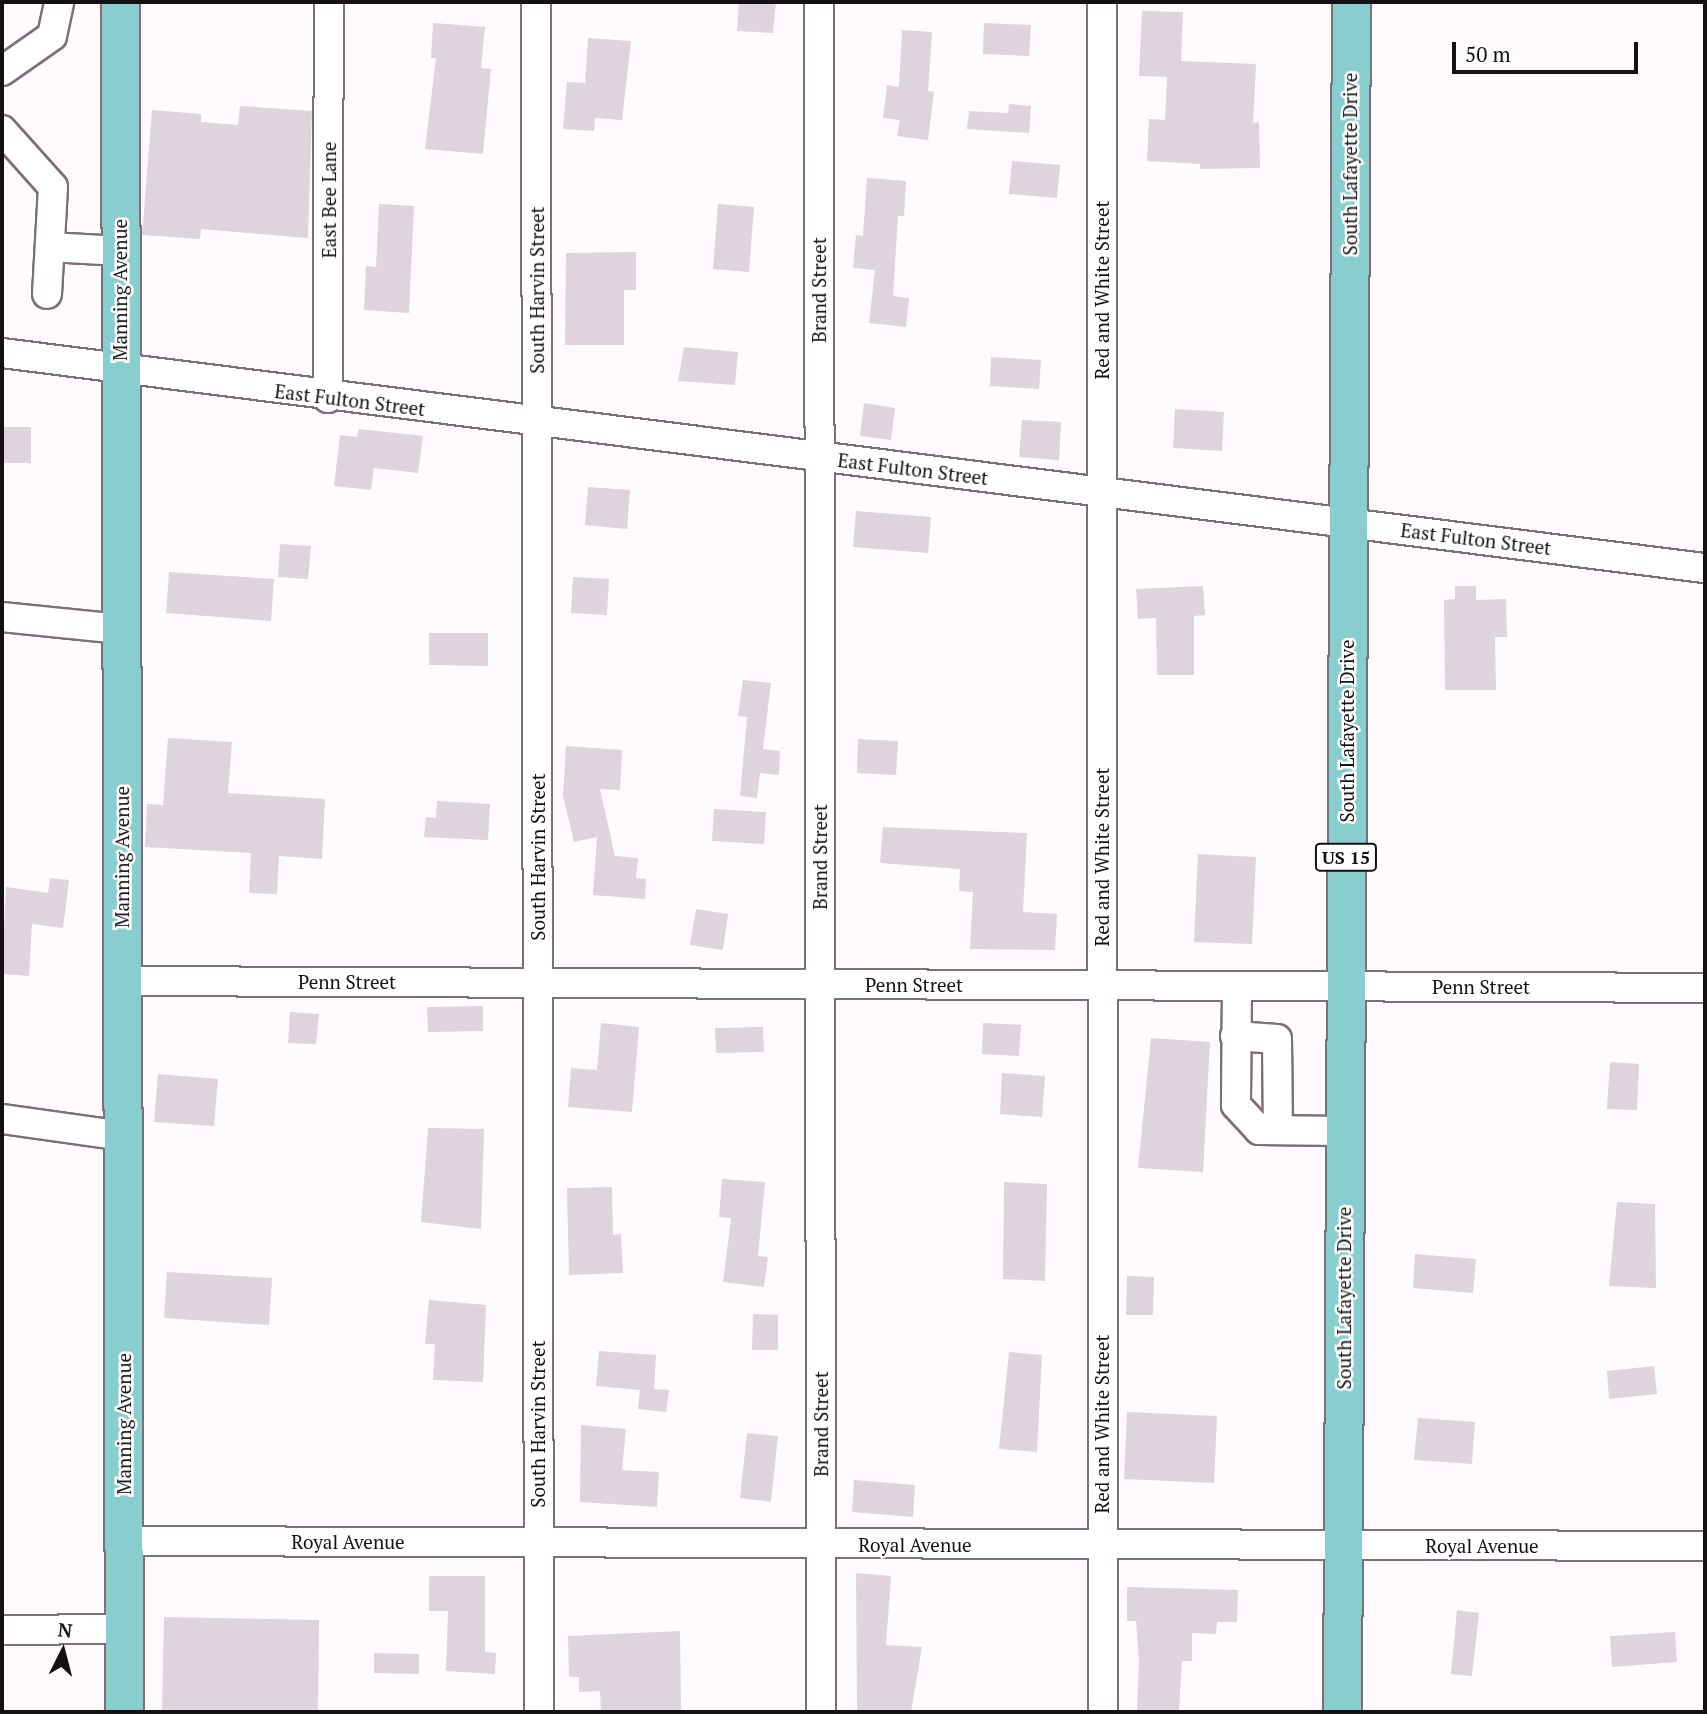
<!DOCTYPE html>
<html>
<head>
<meta charset="utf-8">
<style>
  body { margin:0 }
  #map { position:relative; width:1707px; height:1714px; overflow:hidden; background:#fffafd; font-family:"PT Serif",serif }
  div>[style] { position:absolute }
  [style*='--x'] { left:calc(var(--x)*1px); top:calc(var(--y)*1px); width:calc(var(--w)*1px); rotate:calc(var(--a)*1deg) }
  .building>* { inset:0; background:#dfd3dc }
  .roads { filter:drop-shadow(2px 0 #7b7078) drop-shadow(-2px 0 #7b7078) drop-shadow(0 2px #7b7078) drop-shadow(0 -2px #7b7078) }
  .minor>* { height:28px; margin:-14px; padding:0 14px; transform-origin:14px; border-radius:14px; background:#fff }
  .major>* { height:37px; margin:-18.5px; padding:0 18.5px; transform-origin:18.5px; border-radius:18.5px; background:#89cece }
  span { translate:-50% -50%; white-space:nowrap; text-align:center; line-height:1.15; -webkit-text-stroke:5px #fff; paint-order:stroke }
  .shield-label span { padding:2px 5px; background:#fff; border:2px solid; border-radius:5px; -webkit-text-stroke-width:0 }
  .shield-label { font-size:18px; color:#141013; font-weight:700 }
  .street-label { font-size:19px; color:#141013 }
  .frame { position:absolute; inset:0; border:4px solid #141013; pointer-events:none }
  .north { position:absolute; left:28px; top:1616px; width:70px; height:70px; -webkit-text-stroke:5px #fff; paint-order:stroke; rotate:6deg; font-size:19px; font-weight:700; line-height:28px; text-align:center; color:#141013 }
  .north::after { content:''; display:block; margin:auto; width:24px; height:32px; background:#141013; clip-path:polygon(50% 0,100% 100%,50% 72%,0 100%) }
  .scale { position:absolute; left:1452px; top:42px; width:186px; height:32px; box-sizing:border-box; border:4px solid #141013; border-top:0; padding-left:9px; font-size:21px; line-height:24px; white-space:nowrap; color:#141013; -webkit-text-stroke:5px #fff; paint-order:stroke }
</style>
</head>
<body>
<div id="map">
  <div class="building">
    <i style="clip-path:polygon(739px 2px,776px 2px,773px 33px,737px 31px)"></i>
    <i style="clip-path:polygon(1142px 11px,1183px 12px,1181px 61px,1256px 64px,1253px 123px,1259px 122px,1260px 168px,1200px 169px,1200px 164px,1147px 161px,1149px 119px,1165px 120px,1167px 77px,1139px 76px)"></i>
    <i style="clip-path:polygon(433px 23px,485px 27px,481px 68px,491px 69px,483px 154px,425px 149px,436px 58px,431px 58px)"></i>
    <i style="clip-path:polygon(984px 23px,1031px 25px,1029px 56px,983px 54px)"></i>
    <i style="clip-path:polygon(902px 30px,932px 32px,928px 91px,934px 92px,928px 140px,897px 136px,900px 120px,883px 118px,887px 85px,899px 87px)"></i>
    <i style="clip-path:polygon(588px 38px,631px 41px,622px 120px,595px 118px,594px 131px,563px 129px,567px 82px,585px 83px)"></i>
    <i style="clip-path:polygon(1009px 104px,1031px 106px,1029px 133px,967px 129px,969px 111px,1008px 113px)"></i>
    <i style="clip-path:polygon(240px 106px,312px 111px,308px 238px,201px 229px,200px 239px,142px 235px,152px 110px,201px 114px,201px 122px,238px 125px)"></i>
    <i style="clip-path:polygon(1012px 161px,1060px 165px,1057px 198px,1009px 194px)"></i>
    <i style="clip-path:polygon(867px 178px,906px 181px,904px 216px,898px 216px,893px 296px,909px 298px,906px 327px,869px 323px,875px 270px,853px 268px,856px 235px,863px 236px)"></i>
    <i style="clip-path:polygon(379px 204px,414px 206px,409px 313px,364px 310px,366px 266px,376px 267px)"></i>
    <i style="clip-path:polygon(718px 204px,754px 207px,749px 272px,713px 269px)"></i>
    <i style="clip-path:polygon(636px 252px,636px 290px,624px 290px,624px 345px,565px 345px,566px 253px)"></i>
    <i style="clip-path:polygon(684px 347px,738px 352px,735px 385px,678px 381px)"></i>
    <i style="clip-path:polygon(991px 357px,1041px 360px,1039px 389px,990px 386px)"></i>
    <i style="clip-path:polygon(864px 403px,895px 408px,891px 440px,860px 436px)"></i>
    <i style="clip-path:polygon(1175px 409px,1224px 412px,1222px 451px,1173px 448px)"></i>
    <i style="clip-path:polygon(1022px 420px,1061px 422px,1059px 460px,1019px 457px)"></i>
    <i style="clip-path:polygon(2px 427px,31px 427px,31px 463px,2px 463px)"></i>
    <i style="clip-path:polygon(359px 429px,423px 436px,418px 473px,374px 468px,371px 490px,334px 486px,340px 435px,357px 437px)"></i>
    <i style="clip-path:polygon(588px 487px,630px 490px,627px 529px,585px 525px)"></i>
    <i style="clip-path:polygon(856px 511px,931px 517px,928px 553px,853px 547px)"></i>
    <i style="clip-path:polygon(280px 544px,311px 546px,308px 579px,278px 577px)"></i>
    <i style="clip-path:polygon(169px 572px,274px 579px,271px 621px,166px 613px)"></i>
    <i style="clip-path:polygon(573px 577px,609px 579px,607px 615px,571px 613px)"></i>
    <i style="clip-path:polygon(1203px 586px,1205px 615px,1194px 616px,1194px 675px,1157px 675px,1156px 618px,1138px 619px,1136px 589px)"></i>
    <i style="clip-path:polygon(1455px 586px,1476px 586px,1476px 600px,1506px 599px,1507px 637px,1495px 637px,1496px 690px,1445px 690px,1444px 600px,1455px 599px)"></i>
    <i style="clip-path:polygon(429px 633px,488px 633px,488px 666px,429px 665px)"></i>
    <i style="clip-path:polygon(743px 680px,771px 683px,763px 749px,780px 751px,779px 775px,760px 773px,757px 798px,740px 796px,747px 717px,738px 716px)"></i>
    <i style="clip-path:polygon(168px 738px,232px 742px,228px 793px,325px 799px,322px 859px,279px 856px,277px 894px,249px 893px,251px 853px,145px 847px,147px 804px,163px 805px)"></i>
    <i style="clip-path:polygon(858px 739px,898px 741px,896px 775px,857px 773px)"></i>
    <i style="clip-path:polygon(566px 746px,622px 750px,620px 790px,600px 789px,615px 856px,638px 858px,636px 878px,646px 879px,645px 899px,593px 895px,597px 837px,574px 842px,563px 796px)"></i>
    <i style="clip-path:polygon(437px 801px,490px 804px,488px 840px,424px 837px,426px 817px,436px 818px)"></i>
    <i style="clip-path:polygon(714px 809px,766px 812px,764px 844px,712px 841px)"></i>
    <i style="clip-path:polygon(883px 827px,1027px 833px,1023px 912px,1057px 914px,1055px 950px,970px 949px,973px 892px,959px 891px,960px 869px,880px 863px)"></i>
    <i style="clip-path:polygon(1198px 854px,1256px 857px,1252px 944px,1194px 942px)"></i>
    <i style="clip-path:polygon(50px 878px,69px 880px,63px 928px,32px 924px,29px 976px,2px 974px,6px 887px,48px 893px)"></i>
    <i style="clip-path:polygon(696px 909px,728px 914px,723px 950px,690px 945px)"></i>
    <i style="clip-path:polygon(483px 1006px,483px 1031px,428px 1032px,427px 1007px)"></i>
    <i style="clip-path:polygon(290px 1012px,319px 1014px,316px 1044px,288px 1043px)"></i>
    <i style="clip-path:polygon(601px 1023px,639px 1027px,632px 1112px,568px 1107px,571px 1068px,597px 1070px)"></i>
    <i style="clip-path:polygon(983px 1023px,1021px 1025px,1019px 1056px,982px 1054px)"></i>
    <i style="clip-path:polygon(763px 1027px,764px 1052px,716px 1053px,715px 1028px)"></i>
    <i style="clip-path:polygon(1151px 1038px,1210px 1042px,1203px 1172px,1138px 1168px)"></i>
    <i style="clip-path:polygon(1610px 1062px,1639px 1064px,1637px 1110px,1607px 1109px)"></i>
    <i style="clip-path:polygon(1002px 1073px,1045px 1076px,1042px 1117px,1000px 1114px)"></i>
    <i style="clip-path:polygon(158px 1074px,218px 1079px,214px 1126px,154px 1122px)"></i>
    <i style="clip-path:polygon(428px 1128px,484px 1129px,481px 1229px,421px 1222px)"></i>
    <i style="clip-path:polygon(722px 1179px,765px 1182px,758px 1256px,768px 1257px,764px 1287px,723px 1282px,731px 1218px,719px 1217px)"></i>
    <i style="clip-path:polygon(1004px 1182px,1047px 1184px,1045px 1281px,1003px 1279px)"></i>
    <i style="clip-path:polygon(612px 1187px,613px 1235px,621px 1234px,623px 1273px,569px 1275px,567px 1188px)"></i>
    <i style="clip-path:polygon(1617px 1202px,1655px 1204px,1656px 1288px,1609px 1286px)"></i>
    <i style="clip-path:polygon(1415px 1254px,1476px 1259px,1473px 1293px,1413px 1288px)"></i>
    <i style="clip-path:polygon(167px 1272px,272px 1278px,269px 1325px,164px 1318px)"></i>
    <i style="clip-path:polygon(1127px 1276px,1154px 1277px,1153px 1315px,1126px 1315px)"></i>
    <i style="clip-path:polygon(429px 1300px,486px 1305px,483px 1382px,433px 1380px,435px 1344px,425px 1344px)"></i>
    <i style="clip-path:polygon(753px 1314px,778px 1315px,778px 1350px,752px 1350px)"></i>
    <i style="clip-path:polygon(599px 1351px,656px 1355px,654px 1389px,669px 1390px,666px 1412px,638px 1409px,640px 1390px,596px 1386px)"></i>
    <i style="clip-path:polygon(1009px 1352px,1042px 1355px,1037px 1452px,999px 1449px)"></i>
    <i style="clip-path:polygon(1654px 1366px,1657px 1394px,1609px 1399px,1607px 1371px)"></i>
    <i style="clip-path:polygon(1127px 1412px,1217px 1416px,1214px 1483px,1124px 1479px)"></i>
    <i style="clip-path:polygon(1418px 1418px,1475px 1422px,1472px 1464px,1414px 1460px)"></i>
    <i style="clip-path:polygon(581px 1425px,626px 1429px,622px 1470px,659px 1472px,657px 1507px,580px 1502px)"></i>
    <i style="clip-path:polygon(747px 1433px,778px 1436px,771px 1502px,740px 1498px)"></i>
    <i style="clip-path:polygon(854px 1480px,915px 1485px,913px 1517px,852px 1512px)"></i>
    <i style="clip-path:polygon(856px 1573px,891px 1576px,886px 1645px,922px 1647px,911px 1712px,857px 1712px)"></i>
    <i style="clip-path:polygon(429px 1576px,485px 1576px,485px 1652px,496px 1653px,495px 1674px,446px 1671px,448px 1611px,429px 1611px)"></i>
    <i style="clip-path:polygon(1127px 1587px,1238px 1590px,1237px 1622px,1217px 1622px,1216px 1634px,1192px 1633px,1192px 1661px,1182px 1661px,1179px 1710px,1137px 1712px,1139px 1661px,1136px 1621px,1127px 1621px)"></i>
    <i style="clip-path:polygon(1457px 1610px,1479px 1613px,1472px 1676px,1451px 1674px)"></i>
    <i style="clip-path:polygon(164px 1617px,319px 1620px,318px 1712px,162px 1712px)"></i>
    <i style="clip-path:polygon(680px 1631px,681px 1712px,601px 1712px,600px 1691px,579px 1692px,579px 1677px,569px 1677px,568px 1636px)"></i>
    <i style="clip-path:polygon(1675px 1632px,1677px 1662px,1612px 1667px,1610px 1636px)"></i>
    <i style="clip-path:polygon(374px 1653px,419px 1654px,419px 1674px,374px 1673px)"></i>
  </div>
  <div class="roads">
    <div class="minor">
      <i style="--x:536;--y:2;--w:1710;--a:89.9"></i>
      <i style="--x:819;--y:2;--w:1710;--a:89.93"></i>
      <i style="--x:1102;--y:2;--w:1710;--a:89.97"></i>
      <i style="--x:2;--y:71;--w:61;--a:-35"></i>
      <i style="--x:52;--y:36;--w:35;--a:-78"></i>
      <i style="--x:2;--y:130;--w:76;--a:48.2"></i>
      <i style="--x:53;--y:187;--w:107;--a:93.2"></i>
      <i style="--x:50;--y:247;--w:70;--a:3.3"></i>
      <i style="--x:2;--y:353;--w:1717;--a:7.2"></i>
      <i style="--x:328;--y:398;--w:396;--a:-89.9"></i>
      <i style="--x:2;--y:617;--w:120;--a:5.8"></i>
      <i style="--x:123;--y:981;--w:1582;--a:0.25"></i>
      <i style="--x:1237;--y:986;--w:119;--a:90.5"></i>
      <i style="--x:1236;--y:1105;--w:34;--a:47"></i>
      <i style="--x:1259;--y:1130;--w:85;--a:0.7"></i>
      <i style="--x:1235;--y:1036;--w:42;--a:4.1"></i>
      <i style="--x:1277;--y:1039;--w:91;--a:89.4"></i>
      <i style="--x:2;--y:1119;--w:122;--a:8"></i>
      <i style="--x:124;--y:1541;--w:1581;--a:0.18"></i>
      <i style="--x:2;--y:1630;--w:122;--a:-0.5"></i>
    </div>
    <div class="major">
      <i style="--x:120;--y:2;--w:1710;--a:89.87"></i>
      <i style="--x:1342;--y:1712;--w:1710;--a:-89.7"></i>
    </div>
  </div>
  <div class="shield-label">
    <span style="left:1346px;top:857px">US 15</span>
  </div>
  <div class="street-label">
    <span style="left:1350px;top:164px;rotate:-90deg">South Lafayette Drive</span>
    <span style="left:329px;top:200px;rotate:-90deg">East Bee Lane</span>
    <span style="left:120px;top:290px;rotate:-90deg">Manning Avenue</span>
    <span style="left:537px;top:290px;rotate:-90deg">South Harvin Street</span>
    <span style="left:819px;top:290px;rotate:-90deg">Brand Street</span>
    <span style="left:1102px;top:290px;rotate:-90deg">Red and White Street</span>
    <span style="left:350px;top:400px;rotate:7deg">East Fulton Street</span>
    <span style="left:913px;top:469px;rotate:7deg">East Fulton Street</span>
    <span style="left:1476px;top:539px;rotate:7deg">East Fulton Street</span>
    <span style="left:1347px;top:731px;rotate:-90deg">South Lafayette Drive</span>
    <span style="left:122px;top:857px;rotate:-90deg">Manning Avenue</span>
    <span style="left:538px;top:857px;rotate:-90deg">South Harvin Street</span>
    <span style="left:820px;top:857px;rotate:-90deg">Brand Street</span>
    <span style="left:1102px;top:857px;rotate:-90deg">Red and White Street</span>
    <span style="left:347px;top:982px">Penn Street</span>
    <span style="left:914px;top:985px">Penn Street</span>
    <span style="left:1481px;top:987px">Penn Street</span>
    <span style="left:1344px;top:1298px;rotate:-90deg">South Lafayette Drive</span>
    <span style="left:124px;top:1424px;rotate:-90deg">Manning Avenue</span>
    <span style="left:538px;top:1424px;rotate:-90deg">South Harvin Street</span>
    <span style="left:821px;top:1424px;rotate:-90deg">Brand Street</span>
    <span style="left:1102px;top:1424px;rotate:-90deg">Red and White Street</span>
    <span style="left:348px;top:1542px">Royal Avenue</span>
    <span style="left:915px;top:1545px">Royal Avenue</span>
    <span style="left:1482px;top:1546px">Royal Avenue</span>
  </div>
  <div class="frame"></div>
  <div class="north">N</div>
  <div class="scale">50 m</div>
</div>
</body>
</html>
